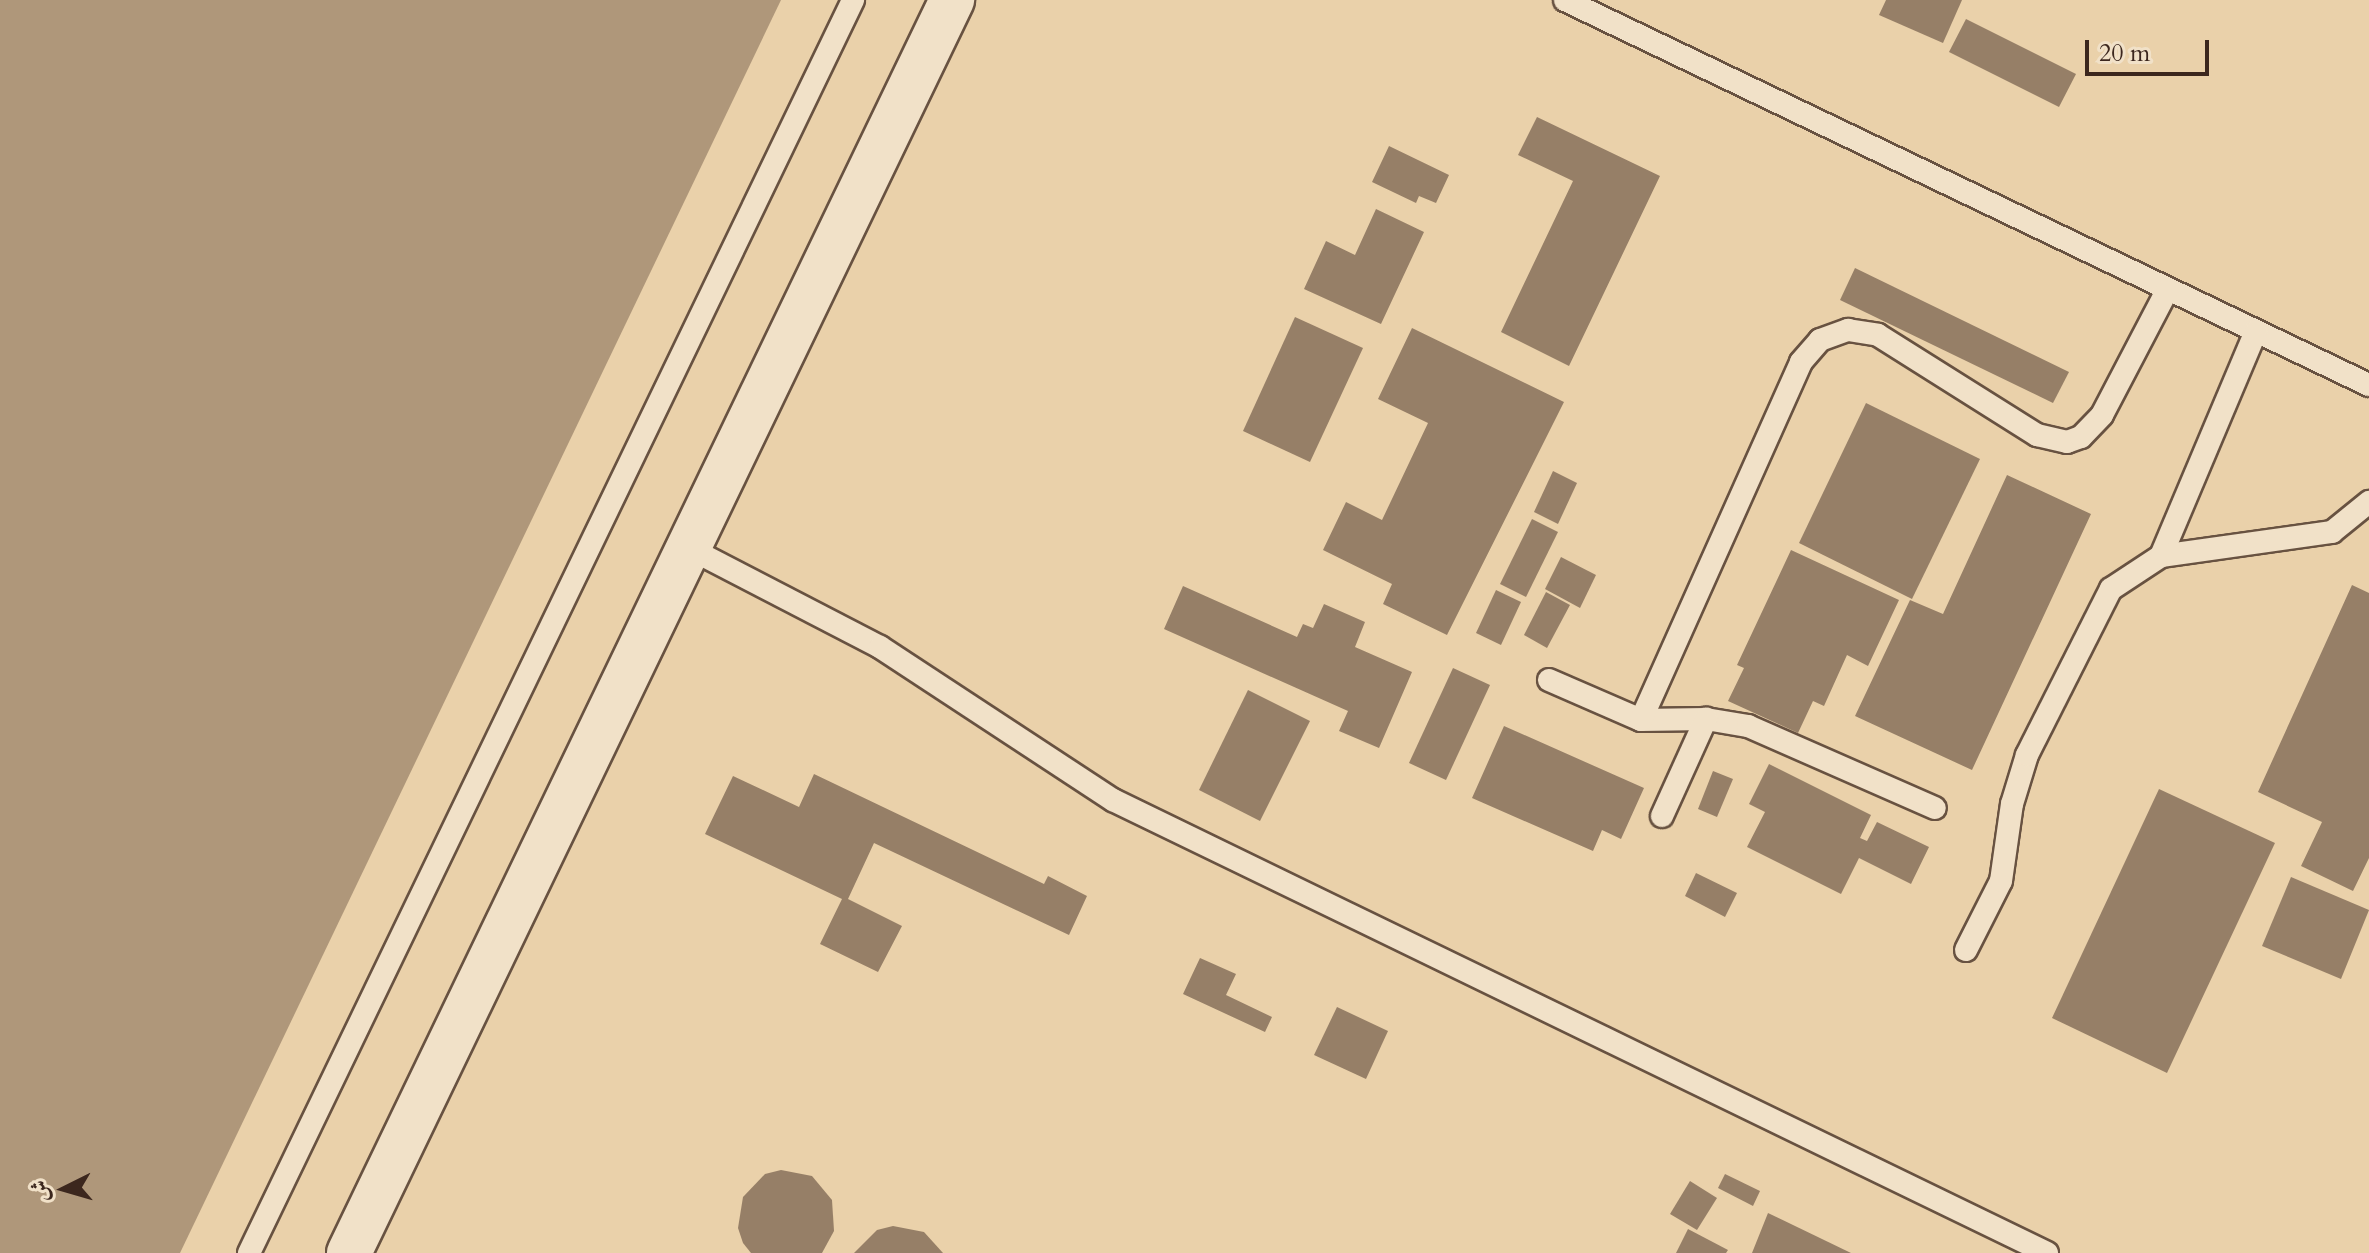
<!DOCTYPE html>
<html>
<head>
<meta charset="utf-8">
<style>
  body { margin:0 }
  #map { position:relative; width:2369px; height:1253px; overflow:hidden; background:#ead1aa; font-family:Cardo,Amiri,serif }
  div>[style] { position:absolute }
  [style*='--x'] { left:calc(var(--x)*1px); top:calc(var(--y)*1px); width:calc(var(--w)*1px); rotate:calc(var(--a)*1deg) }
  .water>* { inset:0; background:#af977a }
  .building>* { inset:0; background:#967f67 }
  .roads { filter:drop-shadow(2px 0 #685241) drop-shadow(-2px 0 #685241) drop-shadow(0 2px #685241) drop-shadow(0 -2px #685241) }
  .lane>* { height:22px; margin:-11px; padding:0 11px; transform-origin:11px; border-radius:11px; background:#f1e1c8 }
  .secondary>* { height:44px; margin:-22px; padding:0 22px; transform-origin:22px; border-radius:22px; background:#f1e1c8 }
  span { translate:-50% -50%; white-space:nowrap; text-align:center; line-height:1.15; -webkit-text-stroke:7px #f1e1c8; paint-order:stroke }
  .north { position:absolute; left:24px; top:1149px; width:80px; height:80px; -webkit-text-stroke:6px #f1e1c8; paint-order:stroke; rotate:265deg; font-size:22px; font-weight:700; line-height:32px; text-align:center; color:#3c271e }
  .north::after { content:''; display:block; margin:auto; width:28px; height:36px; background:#3c271e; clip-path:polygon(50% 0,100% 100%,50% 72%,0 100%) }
  .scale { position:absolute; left:2085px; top:40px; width:124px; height:36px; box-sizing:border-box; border:4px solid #3c271e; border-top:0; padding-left:10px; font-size:24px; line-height:28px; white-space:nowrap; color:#3c271e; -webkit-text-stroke:6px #f1e1c8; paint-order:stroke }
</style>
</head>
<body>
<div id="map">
  <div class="water">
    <i style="clip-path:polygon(0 0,781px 0,180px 1253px,0 1253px)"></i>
  </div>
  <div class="building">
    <i style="clip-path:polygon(1886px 0,1962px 0,1943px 43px,1879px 15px)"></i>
    <i style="clip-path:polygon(1966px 19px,2076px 74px,2059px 107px,1949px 52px)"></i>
    <i style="clip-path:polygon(1537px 117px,1660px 176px,1569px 366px,1501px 332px,1573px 181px,1518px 155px)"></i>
    <i style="clip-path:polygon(1389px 146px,1449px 175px,1436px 203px,1419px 196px,1416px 203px,1372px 182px)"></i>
    <i style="clip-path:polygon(1376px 209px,1424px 232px,1381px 324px,1304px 289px,1326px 241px,1355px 255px)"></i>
    <i style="clip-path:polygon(1855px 268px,2069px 372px,2053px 403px,1840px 300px)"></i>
    <i style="clip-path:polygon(1295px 317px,1363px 348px,1310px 462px,1243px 431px)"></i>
    <i style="clip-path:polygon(1412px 328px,1564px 402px,1447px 635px,1383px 604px,1392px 584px,1323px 550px,1346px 502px,1382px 520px,1428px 423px,1378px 399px)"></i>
    <i style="clip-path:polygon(1866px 403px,1980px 459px,1912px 599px,1799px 543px)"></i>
    <i style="clip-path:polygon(1553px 471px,1577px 483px,1558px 524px,1534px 512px)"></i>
    <i style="clip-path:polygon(2007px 475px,2091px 514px,1972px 770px,1855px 716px,1910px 600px,1943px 614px)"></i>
    <i style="clip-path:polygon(1532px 519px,1558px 532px,1526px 597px,1500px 584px)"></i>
    <i style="clip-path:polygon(1791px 550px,1899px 600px,1868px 666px,1847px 655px,1824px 706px,1813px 701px,1798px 733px,1728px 701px,1744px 668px,1737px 665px)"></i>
    <i style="clip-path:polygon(1561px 557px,1596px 575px,1580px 608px,1545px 589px)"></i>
    <i style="clip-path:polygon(2352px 585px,2369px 593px,2369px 858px,2353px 891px,2301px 866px,2322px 822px,2258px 792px)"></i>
    <i style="clip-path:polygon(1183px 586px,1297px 637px,1303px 624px,1313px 628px,1324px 604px,1365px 622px,1355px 647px,1412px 672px,1379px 748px,1339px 731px,1348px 711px,1164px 629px)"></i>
    <i style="clip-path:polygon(1496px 590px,1521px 602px,1501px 645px,1476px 633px)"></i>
    <i style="clip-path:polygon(1546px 592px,1570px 605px,1547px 648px,1524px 635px)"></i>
    <i style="clip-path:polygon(1453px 668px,1490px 685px,1446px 780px,1409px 763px)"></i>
    <i style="clip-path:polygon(1248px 690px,1310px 721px,1260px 821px,1199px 790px)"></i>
    <i style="clip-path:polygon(1504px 726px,1644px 788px,1621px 839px,1602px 830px,1593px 851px,1472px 798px)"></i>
    <i style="clip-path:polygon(1769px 764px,1871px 815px,1860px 838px,1867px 841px,1877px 822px,1929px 847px,1911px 884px,1859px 858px,1841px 894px,1747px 847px,1765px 812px,1749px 804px)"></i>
    <i style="clip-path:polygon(1713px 771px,1733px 779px,1717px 817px,1698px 809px)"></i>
    <i style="clip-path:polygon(814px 774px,1044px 884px,1048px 876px,1087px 896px,1069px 935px,874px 843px,848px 899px,902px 926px,878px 972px,820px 944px,842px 899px,705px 834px,733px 776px,799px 807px)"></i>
    <i style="clip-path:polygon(2159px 789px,2275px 843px,2167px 1073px,2052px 1018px)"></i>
    <i style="clip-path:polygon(1696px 873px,1737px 893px,1725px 917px,1685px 896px)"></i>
    <i style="clip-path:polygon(2291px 877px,2369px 910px,2341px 979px,2262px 946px)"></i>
    <i style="clip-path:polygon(1200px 958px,1236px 974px,1226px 995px,1272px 1017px,1265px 1032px,1183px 994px)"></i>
    <i style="clip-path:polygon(1337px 1007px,1388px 1031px,1366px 1079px,1314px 1055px)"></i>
    <i style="clip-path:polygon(781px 1170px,812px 1176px,832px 1200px,834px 1231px,822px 1253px,751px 1253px,743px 1243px,738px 1228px,743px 1197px,765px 1174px)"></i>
    <i style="clip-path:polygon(1725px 1174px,1760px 1191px,1753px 1206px,1718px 1188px)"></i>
    <i style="clip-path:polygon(1690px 1181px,1717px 1198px,1697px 1230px,1670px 1214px)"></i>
    <i style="clip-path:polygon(1768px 1213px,1851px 1253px,1752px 1253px)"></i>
    <i style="clip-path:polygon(893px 1226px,924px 1232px,943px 1253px,854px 1253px,877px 1230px)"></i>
    <i style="clip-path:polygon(1688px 1229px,1728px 1250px,1726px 1253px,1676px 1253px)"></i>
  </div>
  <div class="roads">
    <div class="lane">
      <i style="--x:1565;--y:0;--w:891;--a:25.59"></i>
      <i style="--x:689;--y:548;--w:215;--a:27.4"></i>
      <i style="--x:880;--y:647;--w:279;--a:33.3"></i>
      <i style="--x:1113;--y:800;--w:1038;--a:25.87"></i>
      <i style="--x:2161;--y:556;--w:244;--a:-67.1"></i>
      <i style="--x:1549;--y:680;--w:100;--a:23.5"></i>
      <i style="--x:1641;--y:720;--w:65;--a:-0.9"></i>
      <i style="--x:1706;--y:719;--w:43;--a:9.5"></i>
      <i style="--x:1748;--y:726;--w:204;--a:23.7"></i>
      <i style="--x:1641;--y:720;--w:392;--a:-65.9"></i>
      <i style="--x:1801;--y:362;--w:29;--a:-49"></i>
      <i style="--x:1820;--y:340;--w:30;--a:-20"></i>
      <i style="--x:1848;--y:330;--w:30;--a:9"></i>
      <i style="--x:1878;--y:335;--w:188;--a:32.2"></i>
      <i style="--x:2037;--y:435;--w:31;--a:13"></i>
      <i style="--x:2067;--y:442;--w:15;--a:-20"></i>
      <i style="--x:2081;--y:437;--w:30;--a:-46"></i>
      <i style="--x:2102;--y:415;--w:142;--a:-62.4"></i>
      <i style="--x:1662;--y:816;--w:107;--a:-65.6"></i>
      <i style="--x:1966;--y:950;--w:77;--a:-63.1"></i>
      <i style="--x:2001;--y:881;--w:78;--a:-81.9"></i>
      <i style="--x:2012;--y:804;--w:51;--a:-73"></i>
      <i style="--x:2027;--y:755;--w:186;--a:-63.2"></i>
      <i style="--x:2111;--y:589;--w:60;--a:-33.4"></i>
      <i style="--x:2161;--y:556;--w:173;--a:-8"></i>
      <i style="--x:2332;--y:532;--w:48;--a:-39"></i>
      <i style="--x:249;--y:1253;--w:1391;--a:-64.26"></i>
    </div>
    <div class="secondary">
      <i style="--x:349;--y:1253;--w:1391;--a:-64.3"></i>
    </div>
  </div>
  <div class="north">ش</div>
  <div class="scale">20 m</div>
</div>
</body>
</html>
